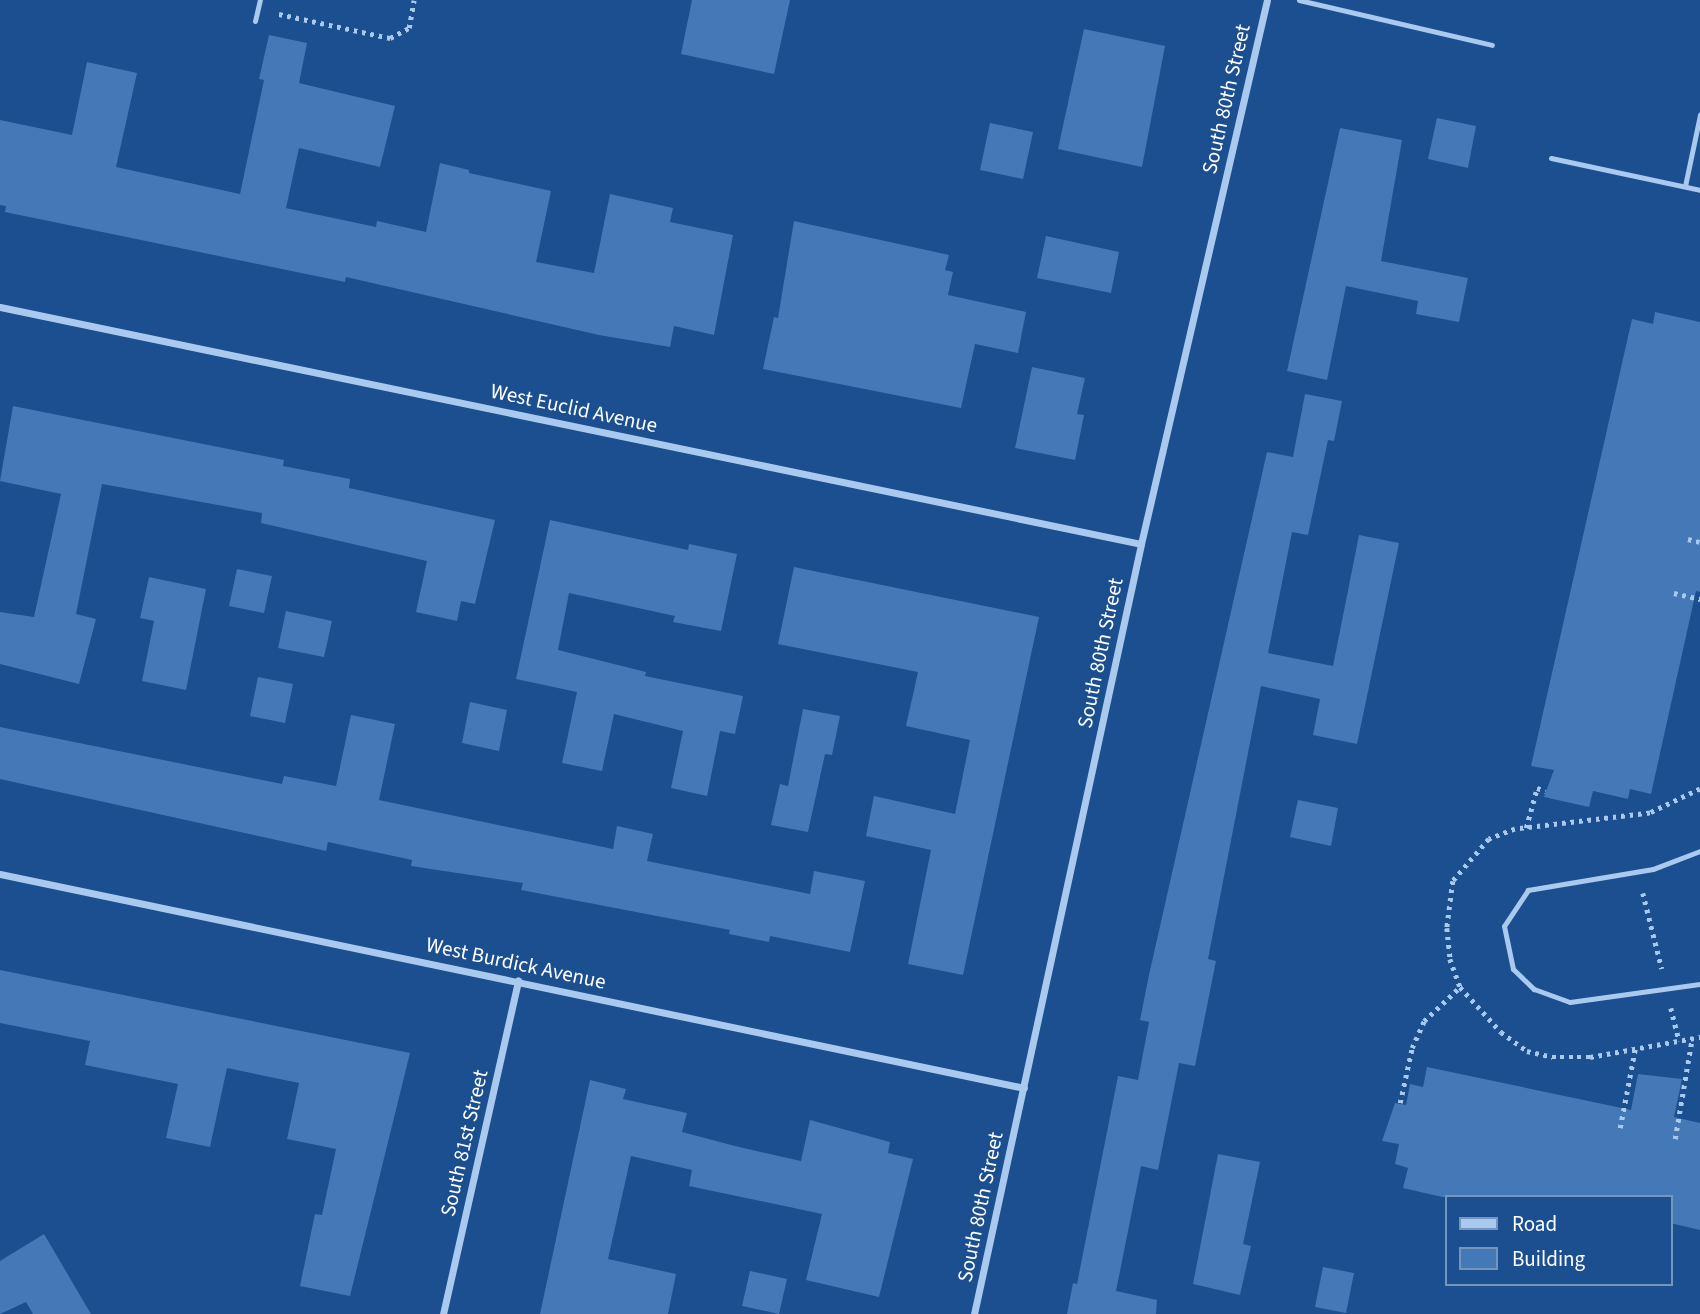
<!DOCTYPE html>
<html>
<head>
<meta charset="utf-8">
<style>
  body { margin:0 }
  #map { position:relative; width:1700px; height:1314px; overflow:hidden; background:#1b4f8f; font-family:"Source Sans 3",sans-serif }
  div>[style] { position:absolute }
  [style*='--x'] { left:calc(var(--x)*1px); top:calc(var(--y)*1px); width:calc(var(--w)*1px); rotate:calc(var(--a)*1deg) }
  .building>* { inset:0; background:#4478b7 }
  .path>* { height:4.5px; margin-top:-2.25px; transform-origin:0; background:repeating-linear-gradient(90deg,#a9c9ee 0 3.5px,transparent 0 8.5px) }
  .lane>* { height:5px; margin:-2.5px; padding:0 2.5px; transform-origin:2.5px; border-radius:2.5px; background:#a9c9ee }
  .street>* { height:7px; margin:-3.5px; padding:0 3.5px; transform-origin:3.5px; border-radius:3.5px; background:#a9c9ee }
  span { translate:-50% -50%; white-space:nowrap; text-align:center; line-height:1.15; -webkit-text-stroke:5px #1b4f8f; paint-order:stroke }
  .street-label { font-size:21px; color:#fff }
  .legend { position:absolute; left:1445px; top:1195px; width:228px; height:91px; box-sizing:border-box; background:#1b4f8f; border:2px solid #7695bc; margin:0; padding:9px 12px; list-style:none; font-size:21px; color:#fff }
  .legend li { display:flex; align-items:center; gap:14px; height:35px }
  .legend b { width:35px; border:2px solid #7695bc }
</style>
</head>
<body>
<div id="map">
  <div class="building">
    <i style="clip-path:polygon(692px 0,790px 0,774px 74px,681px 54px)"></i>
    <i style="clip-path:polygon(1084px 29px,1165px 46px,1142px 167px,1058px 149px)"></i>
    <i style="clip-path:polygon(269px 35px,307px 43px,299px 83px,395px 106px,380px 167px,299px 148px,286px 208px,376px 227px,377px 221px,426px 232px,440px 163px,469px 170px,469px 173px,551px 191px,536px 262px,594px 273px,610px 194px,673px 208px,670px 222px,733px 235px,714px 335px,674px 326px,670px 347px,599px 335px,346px 277px,345px 282px,5px 212px,6px 206px,0 205px,0 120px,72px 135px,87px 62px,137px 73px,116px 167px,240px 194px,264px 80px,259px 79px)"></i>
    <i style="clip-path:polygon(1437px 118px,1476px 126px,1468px 168px,1428px 159px)"></i>
    <i style="clip-path:polygon(990px 123px,1033px 132px,1023px 179px,980px 170px)"></i>
    <i style="clip-path:polygon(1340px 128px,1402px 140px,1381px 261px,1468px 278px,1459px 322px,1416px 314px,1418px 301px,1346px 286px,1327px 380px,1287px 371px)"></i>
    <i style="clip-path:polygon(794px 221px,949px 255px,945px 270px,953px 272px,948px 295px,1026px 312px,1018px 353px,975px 344px,961px 408px,763px 369px,774px 317px,778px 318px)"></i>
    <i style="clip-path:polygon(1046px 236px,1119px 252px,1111px 293px,1037px 278px)"></i>
    <i style="clip-path:polygon(1655px 312px,1700px 322px,1700px 592px,1696px 591px,1651px 794px,1630px 789px,1628px 799px,1593px 791px,1589px 807px,1544px 797px,1554px 770px,1531px 766px,1632px 319px,1653px 324px)"></i>
    <i style="clip-path:polygon(1032px 367px,1085px 378px,1077px 414px,1084px 415px,1075px 460px,1015px 448px)"></i>
    <i style="clip-path:polygon(1305px 394px,1342px 401px,1334px 441px,1328px 440px,1308px 535px,1292px 532px,1268px 653px,1333px 666px,1359px 535px,1399px 543px,1357px 744px,1313px 735px,1320px 699px,1261px 686px,1208px 959px,1216px 961px,1195px 1066px,1179px 1063px,1158px 1170px,1141px 1166px,1116px 1291px,1157px 1300px,1156px 1314px,1067px 1314px,1073px 1283px,1077px 1284px,1118px 1076px,1138px 1080px,1149px 1022px,1140px 1020px,1149px 975px,1267px 452px,1293px 457px)"></i>
    <i style="clip-path:polygon(13px 406px,284px 460px,283px 466px,350px 479px,349px 488px,495px 520px,475px 604px,461px 601px,457px 621px,416px 612px,427px 561px,261px 523px,262px 513px,102px 484px,76px 614px,96px 619px,79px 684px,0 664px,0 612px,34px 617px,61px 494px,0 481px)"></i>
    <i style="clip-path:polygon(550px 520px,688px 550px,689px 544px,737px 554px,721px 631px,673px 622px,675px 616px,569px 593px,558px 650px,646px 672px,645px 676px,743px 696px,735px 734px,720px 731px,707px 796px,671px 788px,683px 731px,614px 714px,602px 771px,562px 763px,577px 692px,516px 679px)"></i>
    <i style="clip-path:polygon(794px 567px,1039px 617px,963px 975px,908px 964px,931px 850px,866px 836px,874px 796px,955px 814px,970px 740px,906px 726px,918px 672px,778px 644px)"></i>
    <i style="clip-path:polygon(237px 569px,272px 576px,264px 613px,229px 606px)"></i>
    <i style="clip-path:polygon(149px 577px,206px 589px,186px 690px,142px 681px,154px 621px,140px 618px)"></i>
    <i style="clip-path:polygon(286px 611px,332px 621px,324px 657px,278px 648px)"></i>
    <i style="clip-path:polygon(258px 677px,293px 684px,285px 723px,250px 716px)"></i>
    <i style="clip-path:polygon(470px 702px,507px 710px,499px 751px,462px 743px)"></i>
    <i style="clip-path:polygon(803px 709px,840px 716px,832px 755px,825px 754px,808px 832px,771px 825px,780px 784px,788px 786px)"></i>
    <i style="clip-path:polygon(351px 715px,395px 724px,379px 800px,613px 849px,617px 826px,653px 834px,647px 861px,810px 894px,814px 871px,865px 881px,850px 952px,770px 936px,769px 942px,729px 934px,730px 930px,521px 890px,523px 883px,411px 866px,412px 860px,328px 842px,326px 851px,0 779px,0 727px,282px 784px,284px 776px,336px 786px)"></i>
    <i style="clip-path:polygon(1298px 800px,1338px 808px,1331px 846px,1290px 837px)"></i>
    <i style="clip-path:polygon(0 970px,410px 1053px,350px 1296px,300px 1286px,315px 1214px,322px 1215px,336px 1149px,287px 1139px,299px 1083px,227px 1068px,210px 1147px,166px 1138px,178px 1084px,85px 1065px,90px 1041px,0 1023px)"></i>
    <i style="clip-path:polygon(1427px 1067px,1631px 1110px,1638px 1074px,1682px 1079px,1674px 1117px,1700px 1123px,1700px 1230px,1670px 1223px,1670px 1197px,1442px 1197px,1403px 1188px,1408px 1168px,1395px 1164px,1399px 1144px,1382px 1141px,1395px 1103px,1406px 1105px,1410px 1084px,1423px 1087px)"></i>
    <i style="clip-path:polygon(590px 1080px,626px 1089px,623px 1099px,687px 1113px,682px 1132px,739px 1147px,801px 1161px,810px 1120px,890px 1142px,888px 1153px,913px 1159px,879px 1297px,806px 1280px,822px 1214px,689px 1186px,692px 1170px,631px 1156px,608px 1259px,676px 1274px,668px 1314px,540px 1314px)"></i>
    <i style="clip-path:polygon(1218px 1154px,1260px 1162px,1243px 1244px,1251px 1246px,1240px 1295px,1193px 1284px)"></i>
    <i style="clip-path:polygon(44px 1234px,91px 1314px,33px 1314px,26px 1302px,0 1314px,0 1261px)"></i>
    <i style="clip-path:polygon(1323px 1267px,1354px 1273px,1346px 1313px,1315px 1307px)"></i>
    <i style="clip-path:polygon(750px 1271px,787px 1279px,779px 1314px,742px 1306px)"></i>
  </div>
  <div class="path">
    <i style="--x:279;--y:14;--w:114;--a:12.2"></i>
    <i style="--x:390;--y:38;--w:21;--a:-28"></i>
    <i style="--x:409;--y:28;--w:28;--a:-80"></i>
    <i style="--x:1688;--y:539;--w:12;--a:14"></i>
    <i style="--x:1674;--y:593;--w:27;--a:13"></i>
    <i style="--x:1700;--y:789;--w:55;--a:154.4"></i>
    <i style="--x:1650;--y:813;--w:136;--a:173.2"></i>
    <i style="--x:1515;--y:829;--w:28;--a:159"></i>
    <i style="--x:1489;--y:839;--w:55;--a:130.6"></i>
    <i style="--x:1453;--y:881;--w:47;--a:97.3"></i>
    <i style="--x:1447;--y:928;--w:31;--a:84"></i>
    <i style="--x:1450;--y:959;--w:30;--a:70"></i>
    <i style="--x:1460;--y:987;--w:61;--a:47.7"></i>
    <i style="--x:1501;--y:1032;--w:32;--a:36"></i>
    <i style="--x:1527;--y:1051;--w:26;--a:13"></i>
    <i style="--x:1552;--y:1057;--w:38;--a:0"></i>
    <i style="--x:1590;--y:1057;--w:112;--a:-10.3"></i>
    <i style="--x:1526;--y:828;--w:41;--a:-74.6"></i>
    <i style="--x:1537;--y:788;--w:9;--a:18"></i>
    <i style="--x:1643;--y:893;--w:78;--a:76"></i>
    <i style="--x:1671;--y:1008;--w:34;--a:76"></i>
    <i style="--x:1400;--y:1103;--w:56;--a:-77.7"></i>
    <i style="--x:1412;--y:1048;--w:30;--a:-66"></i>
    <i style="--x:1424;--y:1021;--w:50;--a:-43.4"></i>
    <i style="--x:1620;--y:1128;--w:80;--a:-79.2"></i>
    <i style="--x:1675;--y:1139;--w:101;--a:-80.4"></i>
  </div>
  <div class="lane">
    <i style="--x:1299;--y:0;--w:198;--a:13.1"></i>
    <i style="--x:255;--y:21;--w:22;--a:-77"></i>
    <i style="--x:1551;--y:158;--w:152;--a:12.1"></i>
    <i style="--x:1685;--y:186;--w:73;--a:-78.1"></i>
    <i style="--x:1700;--y:851;--w:50;--a:159"></i>
    <i style="--x:1653;--y:869;--w:127;--a:170.5"></i>
    <i style="--x:1528;--y:890;--w:43;--a:123.7"></i>
    <i style="--x:1504;--y:926;--w:44;--a:78.2"></i>
    <i style="--x:1513;--y:969;--w:29;--a:44"></i>
    <i style="--x:1534;--y:989;--w:38;--a:20"></i>
    <i style="--x:1570;--y:1002;--w:131;--a:-7.9"></i>
  </div>
  <div class="street">
    <i style="--x:0;--y:307;--w:1165;--a:11.73"></i>
    <i style="--x:0;--y:874;--w:1046;--a:11.8"></i>
    <i style="--x:443;--y:1314;--w:342;--a:-77.3"></i>
    <i style="--x:974;--y:1314;--w:788;--a:-77.76"></i>
    <i style="--x:1141;--y:544;--w:558;--a:-76.96"></i>
  </div>
  <div class="street-label">
    <span style="left:1226px;top:99px;rotate:-77deg">South 80th Street</span>
    <span style="left:574px;top:408px;rotate:12deg">West Euclid Avenue</span>
    <span style="left:1100px;top:653px;rotate:-78deg">South 80th Street</span>
    <span style="left:516px;top:963px;rotate:12deg">West Burdick Avenue</span>
    <span style="left:464px;top:1143px;rotate:-77deg">South 81st Street</span>
    <span style="left:980px;top:1207px;rotate:-78deg">South 80th Street</span>
  </div>
  <ul class="legend">
  <li><b style="height:9px;background:#a9c9ee"></b>Road</li>
  <li><b style="height:19px;background:#4478b7"></b>Building</li>
  </ul>
</div>
</body>
</html>
